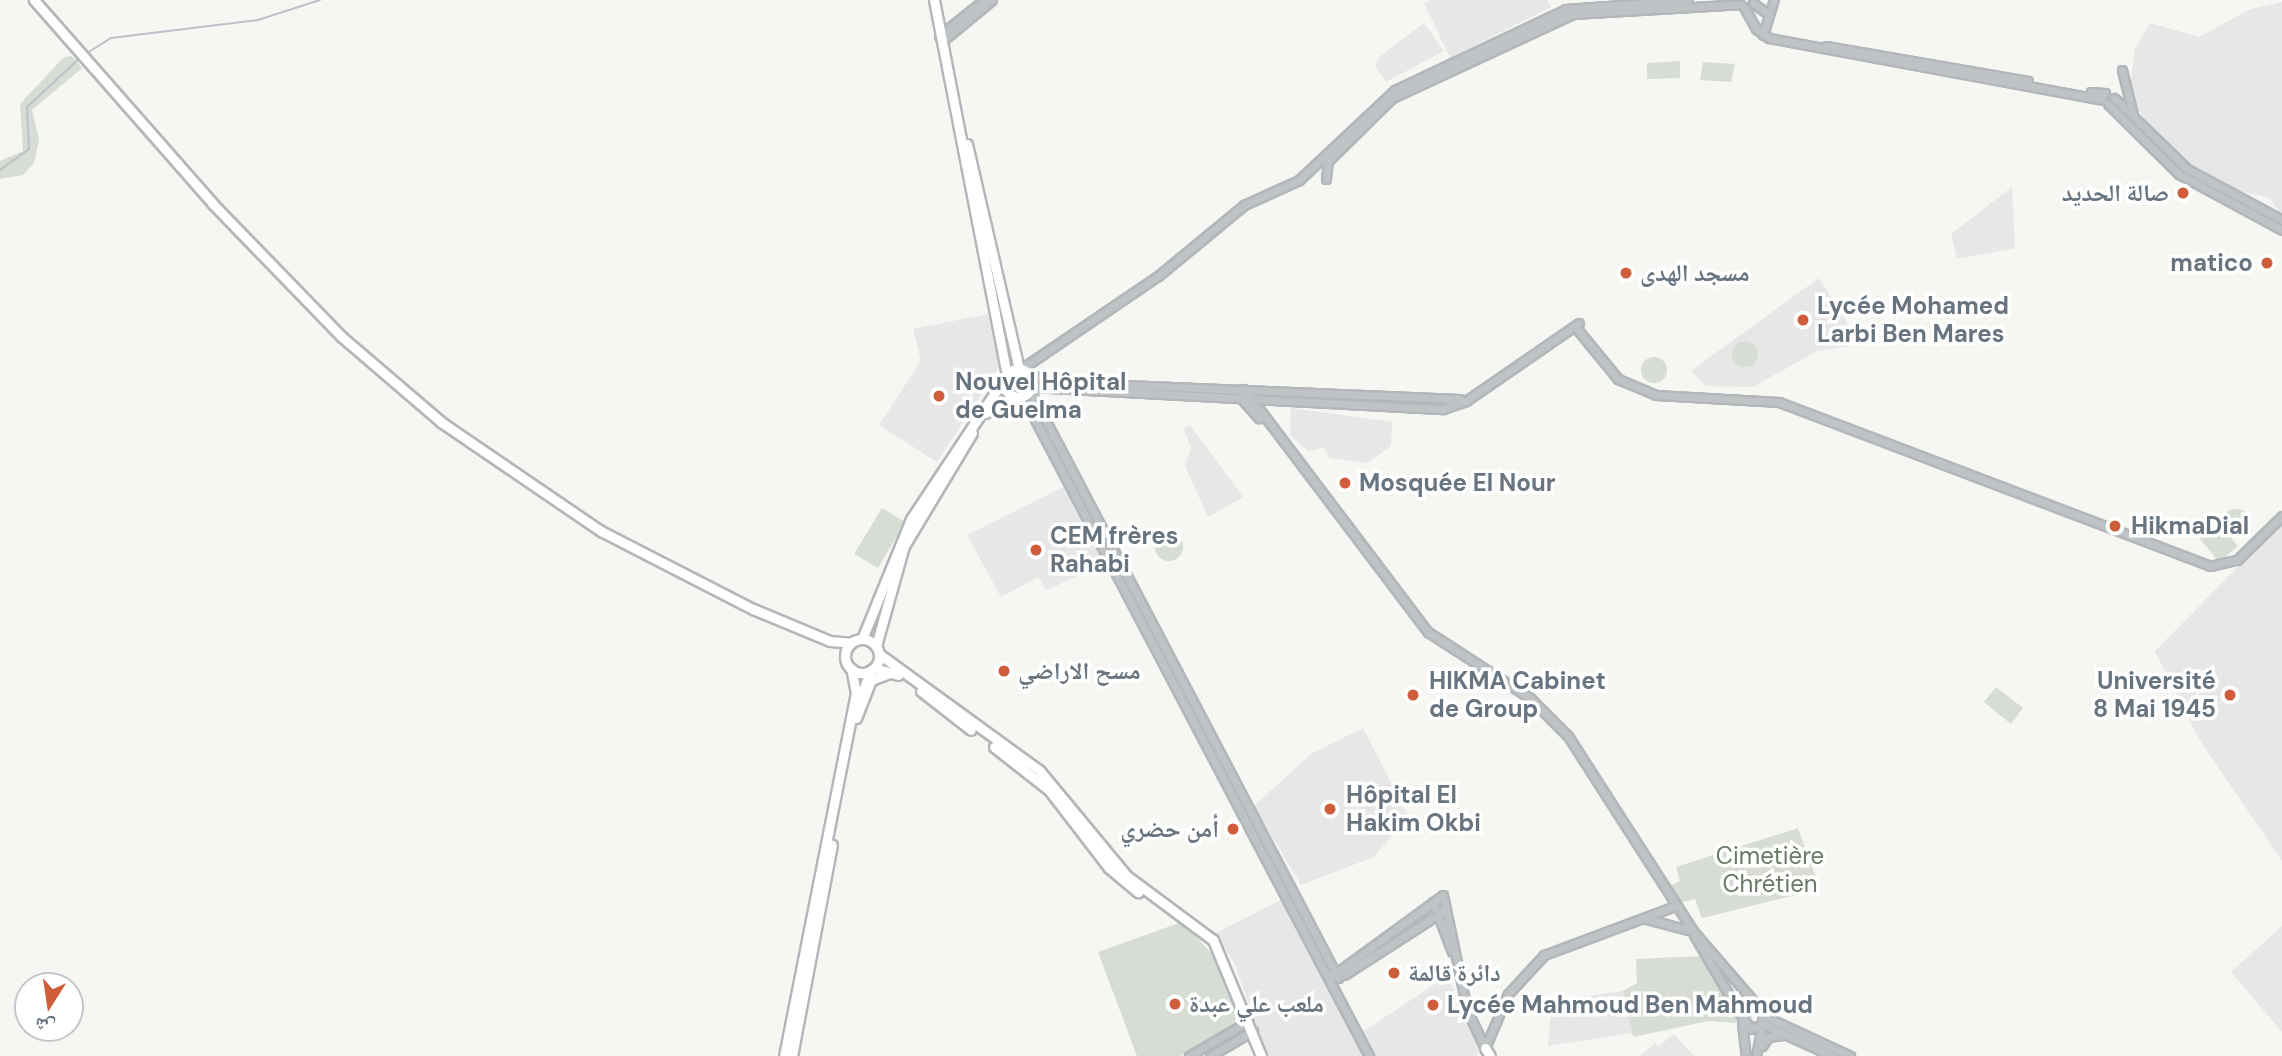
<!DOCTYPE html>
<html>
<head>
<meta charset="utf-8">
<style>
  body { margin:0 }
  #map { position:relative; width:2282px; height:1056px; overflow:hidden; background:#f6f6f3; font-family:"DM Sans","Noto Naskh Arabic",sans-serif }
  div>[style] { position:absolute }
  [style*='--x'] { left:calc(var(--x)*1px); top:calc(var(--y)*1px); width:calc(var(--w)*1px); rotate:calc(var(--a)*1deg) }
  .built>* { inset:0; background:#e6e7e6 }
  .green>* { inset:0; background:#d7dcd4 }
  .round { border-radius:50% }
  .stream>* { height:2px; margin:-1px; padding:0 1px; transform-origin:1px; border-radius:1px; background:#bbc3c8 }
  .roads { filter:drop-shadow(2px 0 #b3b7ba) drop-shadow(-2px 0 #b3b7ba) drop-shadow(0 2px #b3b7ba) drop-shadow(0 -2px #b3b7ba) }
  .minor>* { height:7px; margin:-3.5px; padding:0 3.5px; transform-origin:3.5px; border-radius:3.5px; background:#bfc3c6 }
  .major>* { height:9px; margin:-4.5px; padding:0 4.5px; transform-origin:4.5px; border-radius:4.5px; background:#fff }
  .major>.ring { margin:-4.5px; padding:0; box-sizing:content-box; background:none; border:9px solid #fff; border-radius:50% }
  .dots>* { width:19px; height:19px; translate:-50% -50%; box-sizing:border-box; border:4px solid #fff; border-radius:50% }
  span { translate:-50% -50%; white-space:nowrap; text-align:center; line-height:1.15; -webkit-text-stroke:7px #fff; paint-order:stroke }
  .poi-label { font-size:24px; color:#687580; font-weight:700 }
  .right { translate:-100% -50%; text-align:right }
  .left { translate:0 -50%; text-align:left }
  .park-label { font-size:24px; color:#6a7866 }
  .north { position:absolute; left:14px; top:972px; width:70px; height:70px; box-sizing:border-box; background:#fff; border:2px solid #c3c8cc; border-radius:50%; rotate:192deg; font-size:19px; font-weight:700; line-height:28px; text-align:center; color:#687580 }
  .north::after { content:''; display:block; margin:auto; width:24px; height:32px; background:#cf5c3a; clip-path:polygon(50% 0,100% 100%,50% 72%,0 100%) }
</style>
</head>
<body>
<div id="map">
  <div class="built">
    <i style="clip-path:polygon(1431px 0,1547px 0,1551px 7px,1450px 58px,1424px 3px)"></i>
    <i style="clip-path:polygon(2282px 2px,2282px 215px,2268px 197px,2229px 189px,2172px 154px,2175px 150px,2142px 116px,2130px 86px,2135px 49px,2150px 23px,2199px 37px,2251px 9px)"></i>
    <i style="clip-path:polygon(1424px 23px,1444px 51px,1386px 82px,1375px 66px,1379px 57px)"></i>
    <i style="clip-path:polygon(2012px 187px,2015px 248px,1957px 259px,1951px 234px)"></i>
    <i style="clip-path:polygon(1819px 278px,1856px 337px,1851px 346px,1817px 351px,1753px 387px,1706px 386px,1691px 371px)"></i>
    <i style="clip-path:polygon(988px 314px,999px 367px,937px 462px,879px 425px,921px 361px,913px 329px)"></i>
    <i style="clip-path:polygon(1291px 408px,1392px 422px,1391px 446px,1367px 463px,1329px 458px,1325px 447px,1308px 451px,1290px 435px)"></i>
    <i style="clip-path:polygon(1190px 425px,1243px 497px,1208px 517px,1185px 466px,1191px 447px,1183px 428px)"></i>
    <i style="clip-path:polygon(1063px 487px,1106px 564px,1046px 590px,1038px 577px,1001px 597px,967px 535px)"></i>
    <i style="clip-path:polygon(2282px 522px,2282px 861px,2199px 739px,2155px 651px)"></i>
    <i style="clip-path:polygon(1363px 728px,1408px 816px,1374px 857px,1301px 885px,1254px 806px,1311px 754px)"></i>
    <i style="clip-path:polygon(1283px 899px,1362px 1056px,1268px 1056px,1234px 963px,1216px 933px)"></i>
    <i style="clip-path:polygon(2282px 926px,2282px 1032px,2231px 972px)"></i>
    <i style="clip-path:polygon(1447px 976px,1481px 1043px,1477px 1056px,1372px 1056px,1361px 1033px)"></i>
    <i style="clip-path:polygon(1623px 991px,1632px 1033px,1548px 1046px,1552px 1001px)"></i>
    <i style="clip-path:polygon(1674px 1034px,1694px 1056px,1640px 1056px,1655px 1043px,1658px 1047px)"></i>
  </div>
  <div class="green">
    <i style="clip-path:polygon(72px 56px,82px 68px,32px 110px,39px 139px,34px 163px,23px 175px,0 179px,0 161px,23px 151px,20px 104px,64px 57px)"></i>
    <i style="clip-path:polygon(1680px 61px,1680px 78px,1647px 79px,1647px 63px)"></i>
    <i style="clip-path:polygon(1703px 62px,1735px 64px,1731px 82px,1700px 80px)"></i>
    <i class="round" style="left:1732px;top:341px;width:26px;height:26px"></i>
    <i class="round" style="left:1641px;top:357px;width:26px;height:26px"></i>
    <i style="clip-path:polygon(882px 508px,905px 522px,878px 568px,854px 554px)"></i>
    <i class="round" style="left:2222px;top:509px;width:28px;height:28px"></i>
    <i style="clip-path:polygon(2209px 512px,2238px 546px,2219px 562px,2190px 527px)"></i>
    <i class="round" style="left:1155px;top:533px;width:28px;height:28px"></i>
    <i style="clip-path:polygon(1996px 687px,2023px 708px,2011px 724px,1984px 702px)"></i>
    <i style="clip-path:polygon(1798px 828px,1820px 889px,1702px 918px,1695px 899px,1679px 903px,1669px 886px,1680px 881px,1676px 867px)"></i>
    <i style="clip-path:polygon(1182px 922px,1214px 956px,1239px 1022px,1181px 1056px,1137px 1056px,1098px 952px)"></i>
    <i style="clip-path:polygon(1702px 956px,1733px 1002px,1737px 1023px,1708px 1021px,1633px 1037px,1623px 991px,1637px 983px,1636px 959px)"></i>
  </div>
  <div class="stream">
    <i style="--x:87;--y:53;--w:28;--a:-32"></i>
    <i style="--x:111;--y:38;--w:148;--a:-7"></i>
    <i style="--x:258;--y:20;--w:65;--a:-17.9"></i>
    <i style="--x:0;--y:170;--w:36;--a:-36"></i>
    <i style="--x:29;--y:149;--w:42;--a:-92.7"></i>
    <i style="--x:27;--y:107;--w:72;--a:-42.8"></i>
  </div>
  <div class="roads">
    <div class="minor">
      <i style="--x:1753;--y:3;--w:17;--a:36"></i>
      <i style="--x:1744;--y:7;--w:25;--a:61"></i>
      <i style="--x:1756;--y:29;--w:16;--a:35"></i>
      <i style="--x:1769;--y:38;--w:339;--a:10.5"></i>
      <i style="--x:1763;--y:35;--w:37;--a:-73"></i>
      <i style="--x:939;--y:36;--w:58;--a:-38.7"></i>
      <i style="--x:941;--y:42;--w:66;--a:-39.5"></i>
      <i style="--x:1826;--y:46;--w:205;--a:9.8"></i>
      <i style="--x:2122;--y:70;--w:45;--a:76"></i>
      <i style="--x:2091;--y:92;--w:14;--a:4"></i>
      <i style="--x:2114;--y:98;--w:102;--a:44.2"></i>
      <i style="--x:2187;--y:169;--w:108;--a:28.2"></i>
      <i style="--x:2108;--y:104;--w:100;--a:44.6"></i>
      <i style="--x:2179;--y:174;--w:117;--a:28.5"></i>
      <i style="--x:1326;--y:163;--w:93;--a:-44.6"></i>
      <i style="--x:1392;--y:98;--w:200;--a:-24.9"></i>
      <i style="--x:1573;--y:14;--w:167;--a:-3.4"></i>
      <i style="--x:1326;--y:179;--w:18;--a:-84"></i>
      <i style="--x:1577;--y:329;--w:65;--a:50.6"></i>
      <i style="--x:1618;--y:379;--w:41;--a:22.8"></i>
      <i style="--x:1656;--y:395;--w:123;--a:3.3"></i>
      <i style="--x:1779;--y:402;--w:461;--a:20.8"></i>
      <i style="--x:2210;--y:566;--w:28;--a:-13"></i>
      <i style="--x:2237;--y:560;--w:63;--a:-44.4"></i>
      <i style="--x:1021;--y:369;--w:166;--a:-34.2"></i>
      <i style="--x:1158;--y:276;--w:112;--a:-39.5"></i>
      <i style="--x:1244;--y:205;--w:60;--a:-24.4"></i>
      <i style="--x:1299;--y:180;--w:132;--a:-43.2"></i>
      <i style="--x:1395;--y:90;--w:189;--a:-25.3"></i>
      <i style="--x:1566;--y:9;--w:122;--a:-4.2"></i>
      <i style="--x:1029;--y:374;--w:26;--a:18"></i>
      <i style="--x:1054;--y:382;--w:406;--a:2.4"></i>
      <i style="--x:1031;--y:387;--w:413;--a:3.1"></i>
      <i style="--x:1443;--y:409;--w:24;--a:-19"></i>
      <i style="--x:1466;--y:401;--w:137;--a:-34.6"></i>
      <i style="--x:1244;--y:389;--w:305;--a:52.9"></i>
      <i style="--x:1428;--y:632;--w:121;--a:32.9"></i>
      <i style="--x:1530;--y:698;--w:54;--a:45"></i>
      <i style="--x:1568;--y:736;--w:232;--a:57.3"></i>
      <i style="--x:1693;--y:931;--w:107;--a:49.2"></i>
      <i style="--x:1763;--y:1012;--w:12;--a:95"></i>
      <i style="--x:1762;--y:1024;--w:12;--a:156"></i>
      <i style="--x:1751;--y:1029;--w:17;--a:-126"></i>
      <i style="--x:1741;--y:1015;--w:16;--a:-30"></i>
      <i style="--x:1030;--y:391;--w:663;--a:62.31"></i>
      <i style="--x:1239;--y:396;--w:30;--a:48"></i>
      <i style="--x:1018;--y:398;--w:17;--a:45"></i>
      <i style="--x:1030;--y:410;--w:730;--a:62.31"></i>
      <i style="--x:1433;--y:902;--w:53;--a:69.2"></i>
      <i style="--x:1643;--y:918;--w:51;--a:14.9"></i>
      <i style="--x:1694;--y:935;--w:93;--a:59.6"></i>
      <i style="--x:1344;--y:975;--w:120;--a:-32.8"></i>
      <i style="--x:1332;--y:976;--w:137;--a:-36.1"></i>
      <i style="--x:1443;--y:895;--w:117;--a:78.2"></i>
      <i style="--x:1467;--y:1010;--w:42;--a:64.7"></i>
      <i style="--x:1764;--y:1016;--w:95;--a:24.9"></i>
      <i style="--x:1742;--y:1024;--w:32;--a:83"></i>
      <i style="--x:1762;--y:1046;--w:11;--a:-56"></i>
      <i style="--x:1768;--y:1037;--w:15;--a:-8"></i>
      <i style="--x:1485;--y:1048;--w:59;--a:-66.9"></i>
      <i style="--x:1508;--y:994;--w:53;--a:-47.3"></i>
      <i style="--x:1544;--y:955;--w:140;--a:-20.5"></i>
      <i style="--x:1189;--y:1056;--w:69;--a:-30.3"></i>
      <i style="--x:1210;--y:1056;--w:50;--a:-30.2"></i>
      <i style="--x:1756;--y:1056;--w:33;--a:-79"></i>
      <i style="--x:1762;--y:1024;--w:78;--a:24.3"></i>
    </div>
    <div class="major">
      <i style="--x:34;--y:0;--w:271;--a:48.7"></i>
      <i style="--x:213;--y:204;--w:185;--a:45.9"></i>
      <i style="--x:342;--y:337;--w:130;--a:40.6"></i>
      <i style="--x:441;--y:422;--w:194;--a:34.3"></i>
      <i style="--x:601;--y:531;--w:171;--a:27.2"></i>
      <i style="--x:753;--y:609;--w:83;--a:22.6"></i>
      <i style="--x:830;--y:641;--w:21;--a:5"></i>
      <i style="--x:934;--y:0;--w:381;--a:79"></i>
      <i style="--x:967;--y:144;--w:231;--a:77"></i>
      <i class="ring" style="left:1004px;top:369px;width:19px;height:19px"></i>
      <i style="--x:985;--y:413;--w:32;--a:-30"></i>
      <i style="--x:862;--y:639;--w:130;--a:-67.8"></i>
      <i style="--x:911;--y:519;--w:168;--a:-56.4"></i>
      <i class="ring" style="left:845px;top:639px;width:25px;height:25px"></i>
      <i style="--x:876;--y:646;--w:104;--a:-74.4"></i>
      <i style="--x:904;--y:546;--w:132;--a:-59"></i>
      <i style="--x:879;--y:654;--w:199;--a:36"></i>
      <i style="--x:1040;--y:771;--w:136;--a:50.4"></i>
      <i style="--x:1127;--y:876;--w:107;--a:36.7"></i>
      <i style="--x:1213;--y:940;--w:126;--a:67.5"></i>
      <i style="--x:874;--y:668;--w:25;--a:16"></i>
      <i style="--x:921;--y:691;--w:63;--a:38"></i>
      <i style="--x:861;--y:697;--w:28;--a:-71"></i>
      <i style="--x:856;--y:718;--w:41;--a:-68.5"></i>
      <i style="--x:871;--y:680;--w:19;--a:-21"></i>
      <i style="--x:994;--y:747;--w:70;--a:38"></i>
      <i style="--x:1049;--y:790;--w:98;--a:52.4"></i>
      <i style="--x:1109;--y:868;--w:38;--a:40"></i>
      <i style="--x:1485;--y:1048;--w:9;--a:58"></i>
      <i style="--x:784;--y:1056;--w:370;--a:-78.8"></i>
      <i style="--x:856;--y:693;--w:25;--a:-101"></i>
      <i style="--x:792;--y:1056;--w:215;--a:-79.3"></i>
    </div>
  </div>
  <div class="dots">
    <i style="left:2183px;top:193px;background:#cf5c3a"></i>
    <i style="left:2267px;top:263px;background:#cf5c3a"></i>
    <i style="left:1626px;top:273px;background:#cf5c3a"></i>
    <i style="left:1803px;top:320px;background:#cf5c3a"></i>
    <i style="left:939px;top:396px;background:#cf5c3a"></i>
    <i style="left:1345px;top:483px;background:#cf5c3a"></i>
    <i style="left:2115px;top:526px;background:#cf5c3a"></i>
    <i style="left:1036px;top:550px;background:#cf5c3a"></i>
    <i style="left:1004px;top:671px;background:#cf5c3a"></i>
    <i style="left:1413px;top:695px;background:#cf5c3a"></i>
    <i style="left:2230px;top:695px;background:#cf5c3a"></i>
    <i style="left:1330px;top:809px;background:#cf5c3a"></i>
    <i style="left:1233px;top:829px;background:#cf5c3a"></i>
    <i style="left:1394px;top:973px;background:#cf5c3a"></i>
    <i style="left:1175px;top:1004px;background:#cf5c3a"></i>
    <i style="left:1433px;top:1005px;background:#cf5c3a"></i>
  </div>
  <div class="poi-label">
    <span class="right" style="left:2169px;top:193px">صالة الحديد</span>
    <span class="right" style="left:2253px;top:263px">matico</span>
    <span class="left" style="left:1640px;top:273px">مسجد الهدى</span>
    <span class="left" style="left:1817px;top:320px">Lycée Mohamed<br>Larbi Ben Mares</span>
    <span class="left" style="left:955px;top:396px">Nouvel Hôpital<br>de Guelma</span>
    <span class="left" style="left:1359px;top:483px">Mosquée El Nour</span>
    <span class="left" style="left:2131px;top:526px">HikmaDial</span>
    <span class="left" style="left:1050px;top:550px">CEM frères<br>Rahabi</span>
    <span class="left" style="left:1018px;top:671px">مسح الاراضي</span>
    <span class="left" style="left:1429px;top:695px">HIKMA Cabinet<br>de Group</span>
    <span class="right" style="left:2216px;top:695px">Université<br>8 Mai 1945</span>
    <span class="left" style="left:1346px;top:809px">Hôpital El<br>Hakim Okbi</span>
    <span class="right" style="left:1219px;top:829px">أمن حضري</span>
    <span class="left" style="left:1408px;top:973px">دائرة قالمة</span>
    <span class="left" style="left:1189px;top:1004px">ملعب علي عبدة</span>
    <span class="left" style="left:1447px;top:1005px">Lycée Mahmoud Ben Mahmoud</span>
  </div>
  <div class="park-label">
    <span style="left:1770px;top:870px">Cimetière<br>Chrétien</span>
  </div>
  <div class="north">ش</div>
</div>
</body>
</html>
